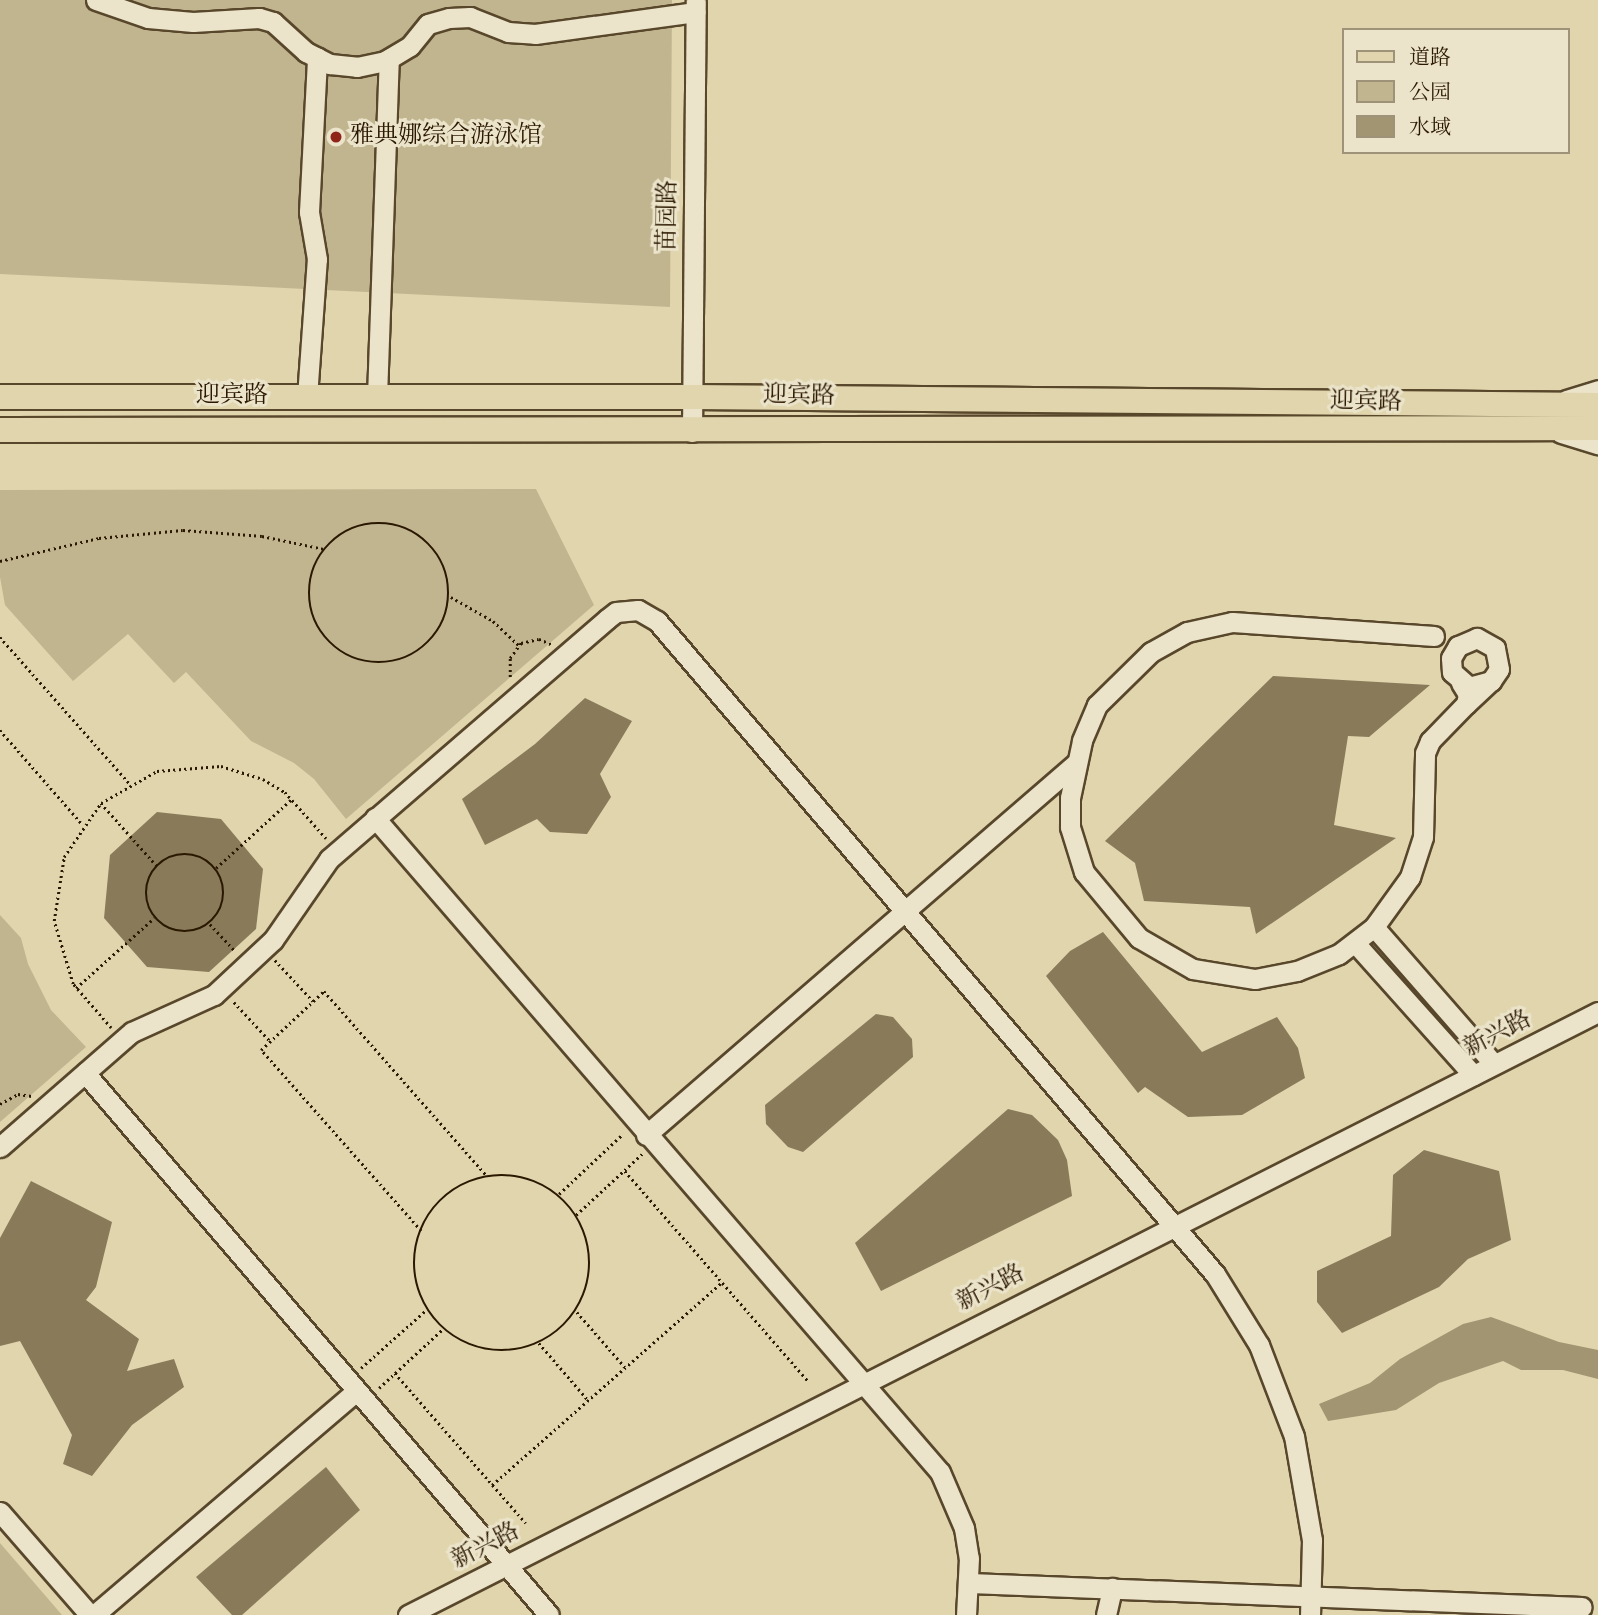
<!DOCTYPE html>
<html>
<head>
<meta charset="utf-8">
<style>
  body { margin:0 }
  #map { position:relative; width:1598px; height:1615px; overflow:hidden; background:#e0d5ad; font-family:Vollkorn,"Noto Serif SC",serif }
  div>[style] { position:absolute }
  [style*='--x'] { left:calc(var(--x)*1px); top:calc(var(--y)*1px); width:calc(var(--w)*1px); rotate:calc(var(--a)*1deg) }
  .green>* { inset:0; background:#c1b590 }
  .water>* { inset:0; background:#a29572 }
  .building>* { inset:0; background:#897a5a }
  .path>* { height:2.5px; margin-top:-1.25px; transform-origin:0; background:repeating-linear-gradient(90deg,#2b1800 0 2px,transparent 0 5.5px) }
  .path>.ring { margin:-1.25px; padding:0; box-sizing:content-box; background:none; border:2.5px solid #2b1800; border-radius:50% }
  .roads { filter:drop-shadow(2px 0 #58472b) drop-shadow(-2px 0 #58472b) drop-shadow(0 2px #58472b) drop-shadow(0 -2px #58472b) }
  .minor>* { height:19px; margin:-9.5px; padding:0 9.5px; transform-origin:9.5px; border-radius:9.5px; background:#ebe4ca }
  .major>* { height:24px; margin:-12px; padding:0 12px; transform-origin:12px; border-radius:12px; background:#e0d5ad }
  .dots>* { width:19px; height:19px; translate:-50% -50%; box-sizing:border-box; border:4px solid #ebe4ca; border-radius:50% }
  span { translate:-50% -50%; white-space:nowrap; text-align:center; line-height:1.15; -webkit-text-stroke:6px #ebe4ca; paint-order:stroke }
  .poi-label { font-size:24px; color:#2b1800 }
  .left { translate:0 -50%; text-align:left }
  .street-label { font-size:24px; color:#2b1800 }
  .legend { position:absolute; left:1342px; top:28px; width:228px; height:126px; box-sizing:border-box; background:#ebe4ca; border:2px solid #9e9279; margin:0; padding:9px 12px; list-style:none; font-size:21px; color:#2b1800 }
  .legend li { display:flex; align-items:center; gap:14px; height:35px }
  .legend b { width:35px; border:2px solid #9e9279 }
</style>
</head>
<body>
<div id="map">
  <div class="green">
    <i style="clip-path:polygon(0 0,672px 0,670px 307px,0 274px)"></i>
    <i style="clip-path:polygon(536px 489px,594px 605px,346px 819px,314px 779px,294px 763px,251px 741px,186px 672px,174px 683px,128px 634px,73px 681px,5px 605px,0 577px,0 490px)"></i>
    <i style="clip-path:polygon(0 915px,21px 938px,28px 964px,51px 1010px,86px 1047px,0 1122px)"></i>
    <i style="clip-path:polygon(0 1543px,62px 1615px,0 1615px)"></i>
  </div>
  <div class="water">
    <i style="clip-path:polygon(1491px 1317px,1559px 1342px,1598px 1350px,1598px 1379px,1563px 1370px,1521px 1370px,1503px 1361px,1439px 1383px,1396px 1410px,1328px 1421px,1319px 1404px,1370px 1383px,1400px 1359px,1463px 1324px)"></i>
  </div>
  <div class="building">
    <i style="clip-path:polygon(1273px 676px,1430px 685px,1369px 737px,1348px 736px,1334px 825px,1396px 838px,1256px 934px,1250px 907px,1144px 901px,1135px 863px,1105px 841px)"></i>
    <i style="clip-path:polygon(585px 698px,632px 721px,600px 774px,611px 797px,587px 834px,550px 832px,537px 819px,485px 845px,462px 799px,535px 744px)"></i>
    <i style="clip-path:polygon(157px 812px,221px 819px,263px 869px,256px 929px,209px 972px,147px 967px,104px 918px,110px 855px)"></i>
    <i style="clip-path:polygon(1103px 932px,1202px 1052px,1277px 1017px,1298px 1048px,1305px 1078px,1242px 1115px,1188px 1117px,1145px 1087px,1138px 1093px,1046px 976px,1070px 951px)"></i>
    <i style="clip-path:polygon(876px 1014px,893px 1017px,912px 1039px,913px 1057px,803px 1152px,788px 1147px,766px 1124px,765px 1105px)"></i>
    <i style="clip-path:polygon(1008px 1109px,1032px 1115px,1058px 1140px,1067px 1160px,1072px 1196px,881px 1291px,855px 1243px)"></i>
    <i style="clip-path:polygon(1424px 1150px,1499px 1171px,1511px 1240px,1468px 1259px,1439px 1287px,1342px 1333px,1317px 1302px,1317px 1271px,1391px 1236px,1393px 1175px)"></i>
    <i style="clip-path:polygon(31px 1181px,112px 1222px,96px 1287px,86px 1300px,139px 1339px,127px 1371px,174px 1359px,184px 1387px,132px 1425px,92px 1476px,63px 1464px,72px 1435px,20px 1341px,0 1346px,0 1238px)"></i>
    <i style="clip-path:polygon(326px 1467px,360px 1510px,242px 1615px,232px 1615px,196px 1577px)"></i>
  </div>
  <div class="path">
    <i class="ring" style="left:309px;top:523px;width:137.5px;height:137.5px"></i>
    <i style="--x:0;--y:561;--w:102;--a:-13.1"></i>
    <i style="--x:99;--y:538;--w:84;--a:-5.4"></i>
    <i style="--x:183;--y:530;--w:79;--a:4.3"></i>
    <i style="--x:262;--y:536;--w:63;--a:11.8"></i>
    <i style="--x:451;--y:597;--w:48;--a:29.7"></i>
    <i style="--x:493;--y:621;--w:35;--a:43"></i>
    <i style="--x:0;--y:637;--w:195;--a:48.5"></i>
    <i style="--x:510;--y:677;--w:19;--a:-90"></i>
    <i style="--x:510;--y:658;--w:19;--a:-54"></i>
    <i style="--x:521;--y:643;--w:18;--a:-13"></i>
    <i style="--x:539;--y:639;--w:13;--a:23"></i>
    <i style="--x:0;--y:730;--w:125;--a:48.9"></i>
    <i style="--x:101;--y:803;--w:84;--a:48.4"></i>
    <i class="ring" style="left:146px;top:854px;width:75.5px;height:75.5px"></i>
    <i style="--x:216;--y:868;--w:104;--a:-42.3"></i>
    <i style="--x:210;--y:924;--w:35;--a:47"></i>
    <i style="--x:275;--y:960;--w:56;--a:47.2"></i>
    <i style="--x:76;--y:988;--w:105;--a:-41.9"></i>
    <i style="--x:234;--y:1002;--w:53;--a:47.3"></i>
    <i style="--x:111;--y:1028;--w:58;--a:-130.8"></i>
    <i style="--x:73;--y:984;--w:66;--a:-106.8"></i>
    <i style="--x:54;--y:921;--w:65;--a:-81.1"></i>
    <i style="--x:64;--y:857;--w:65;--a:-55.6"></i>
    <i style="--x:101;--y:803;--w:64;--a:-29.7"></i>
    <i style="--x:157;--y:771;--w:64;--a:-4.5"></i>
    <i style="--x:221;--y:766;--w:44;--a:17.2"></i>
    <i style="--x:263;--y:779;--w:26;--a:31"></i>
    <i style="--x:285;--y:792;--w:62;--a:48.3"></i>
    <i style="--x:0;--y:1104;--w:21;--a:-29"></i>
    <i style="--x:18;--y:1094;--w:14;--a:8"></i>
    <i style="--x:625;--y:1171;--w:279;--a:48.9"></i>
    <i class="ring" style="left:414px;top:1175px;width:173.5px;height:173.5px"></i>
    <i style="--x:559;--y:1194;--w:88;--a:-43.2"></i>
    <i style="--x:576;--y:1215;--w:91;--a:-42.8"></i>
    <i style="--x:421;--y:1231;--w:242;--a:-131.5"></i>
    <i style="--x:261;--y:1050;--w:86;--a:-43.1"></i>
    <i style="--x:324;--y:991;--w:247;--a:48.6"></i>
    <i style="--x:577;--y:1312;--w:73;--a:48.9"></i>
    <i style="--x:539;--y:1343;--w:75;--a:49.3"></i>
    <i style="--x:361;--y:1368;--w:87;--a:-41.7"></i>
    <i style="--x:395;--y:1373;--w:199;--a:48.9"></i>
    <i style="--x:379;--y:1388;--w:87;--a:-42.7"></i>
    <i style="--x:492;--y:1485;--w:307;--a:-41.4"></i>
  </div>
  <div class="roads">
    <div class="minor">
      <i style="--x:96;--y:0;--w:55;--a:19.1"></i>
      <i style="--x:148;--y:18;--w:45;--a:5.1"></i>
      <i style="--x:193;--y:22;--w:66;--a:-3.5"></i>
      <i style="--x:259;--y:18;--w:15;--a:16"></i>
      <i style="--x:273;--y:22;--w:45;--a:42.3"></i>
      <i style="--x:306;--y:52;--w:27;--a:27"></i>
      <i style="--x:330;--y:64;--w:27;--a:6"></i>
      <i style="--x:357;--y:67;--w:29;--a:-12"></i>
      <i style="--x:385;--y:61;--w:29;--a:-31"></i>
      <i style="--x:410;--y:46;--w:28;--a:-51"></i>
      <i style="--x:428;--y:24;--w:22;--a:-16"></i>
      <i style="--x:449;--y:18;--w:21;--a:-3"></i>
      <i style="--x:470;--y:17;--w:41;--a:21.5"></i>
      <i style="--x:508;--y:32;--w:27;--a:4"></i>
      <i style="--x:535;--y:34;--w:162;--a:-7.8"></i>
      <i style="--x:307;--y:397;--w:138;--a:-85.9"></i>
      <i style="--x:317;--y:259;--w:48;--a:-99.7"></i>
      <i style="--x:309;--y:212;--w:155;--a:-87"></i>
      <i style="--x:377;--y:397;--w:338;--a:-88"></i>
      <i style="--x:1566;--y:400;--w:34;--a:-17"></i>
      <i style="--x:692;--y:432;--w:431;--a:-89.5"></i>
      <i style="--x:1561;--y:433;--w:39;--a:17"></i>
      <i style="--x:1434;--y:636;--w:202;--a:-176"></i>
      <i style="--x:1232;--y:622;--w:46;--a:167.5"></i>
      <i style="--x:1187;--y:632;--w:41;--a:150.9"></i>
      <i style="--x:1151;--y:652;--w:76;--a:135.5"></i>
      <i style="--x:1097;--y:705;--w:39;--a:113"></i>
      <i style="--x:1082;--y:741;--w:58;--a:101.9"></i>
      <i style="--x:1070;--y:798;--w:29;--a:90"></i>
      <i style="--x:1070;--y:827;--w:47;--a:72.7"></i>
      <i style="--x:1084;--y:872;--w:86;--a:50.2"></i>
      <i style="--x:1139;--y:938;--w:62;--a:29.9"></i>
      <i style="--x:1193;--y:969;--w:63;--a:9.2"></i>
      <i style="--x:1255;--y:979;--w:43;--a:-10.8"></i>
      <i style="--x:1297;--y:971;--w:45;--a:-22"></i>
      <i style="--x:1339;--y:954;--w:44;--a:-37.6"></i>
      <i style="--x:1374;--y:927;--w:62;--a:-54.2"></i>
      <i style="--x:1410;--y:877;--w:42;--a:-72"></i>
      <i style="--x:1423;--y:837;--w:84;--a:-88.6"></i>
      <i style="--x:1425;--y:753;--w:13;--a:-67"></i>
      <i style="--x:1430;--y:741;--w:52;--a:-45.8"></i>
      <i style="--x:1461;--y:683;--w:13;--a:58"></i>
      <i style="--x:1468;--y:694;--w:10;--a:101"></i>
      <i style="--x:1466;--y:704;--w:34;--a:-43"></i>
      <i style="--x:1491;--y:681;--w:14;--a:-56"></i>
      <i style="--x:1499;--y:669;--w:21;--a:-101"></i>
      <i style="--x:1495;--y:648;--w:21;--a:-151"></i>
      <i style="--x:1477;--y:638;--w:21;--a:157"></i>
      <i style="--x:1458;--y:646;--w:14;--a:120"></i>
      <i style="--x:1451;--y:658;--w:14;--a:86"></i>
      <i style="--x:1452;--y:672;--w:23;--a:41"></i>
      <i style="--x:1469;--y:687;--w:23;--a:-15"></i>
      <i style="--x:375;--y:818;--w:864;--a:49.18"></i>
      <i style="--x:940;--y:1472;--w:61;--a:66.8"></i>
      <i style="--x:964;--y:1528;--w:30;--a:81"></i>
      <i style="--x:969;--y:1558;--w:57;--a:93"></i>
      <i style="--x:1374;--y:927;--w:182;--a:48.8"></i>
      <i style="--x:1356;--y:944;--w:176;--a:48.2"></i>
      <i style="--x:85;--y:1073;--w:713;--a:49.43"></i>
      <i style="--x:646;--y:1135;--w:567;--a:-40.85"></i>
      <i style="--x:0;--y:1147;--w:175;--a:-41.1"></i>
      <i style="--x:132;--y:1032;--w:90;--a:-24.3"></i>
      <i style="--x:214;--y:995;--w:81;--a:-43"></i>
      <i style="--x:273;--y:940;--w:98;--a:-55.3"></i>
      <i style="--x:329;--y:859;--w:367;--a:-40.8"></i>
      <i style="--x:607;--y:619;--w:11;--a:-38"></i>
      <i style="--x:616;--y:612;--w:22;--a:-5"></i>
      <i style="--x:638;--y:610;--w:22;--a:30"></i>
      <i style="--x:657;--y:621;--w:859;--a:49.49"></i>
      <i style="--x:1215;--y:1274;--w:84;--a:58.2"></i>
      <i style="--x:1259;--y:1345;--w:97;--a:69"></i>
      <i style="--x:1294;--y:1436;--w:106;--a:80.2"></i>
      <i style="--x:1312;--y:1540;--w:75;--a:91.5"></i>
      <i style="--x:0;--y:1512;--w:137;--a:48.9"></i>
      <i style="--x:970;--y:1583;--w:612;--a:2.25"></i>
      <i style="--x:94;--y:1615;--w:345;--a:-40.5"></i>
      <i style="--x:408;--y:1615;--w:1334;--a:-26.87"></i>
      <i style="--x:1106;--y:1615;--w:28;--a:-77"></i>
    </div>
    <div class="major">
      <i style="--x:0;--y:397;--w:692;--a:0"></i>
      <i style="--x:692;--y:397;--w:906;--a:0.51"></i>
      <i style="--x:0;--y:430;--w:1598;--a:-0.07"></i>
    </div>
  </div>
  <div class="dots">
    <i style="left:336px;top:137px;background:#8f2418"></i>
  </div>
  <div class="poi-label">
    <span class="left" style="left:350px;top:137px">雅典娜综合游泳馆</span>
  </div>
  <div class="street-label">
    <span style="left:669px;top:216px;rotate:-89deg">苗园路</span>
    <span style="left:232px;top:397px">迎宾路</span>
    <span style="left:799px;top:397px;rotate:1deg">迎宾路</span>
    <span style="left:1366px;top:403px;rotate:1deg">迎宾路</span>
    <span style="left:1498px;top:1035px;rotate:-27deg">新兴路</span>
    <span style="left:991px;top:1289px;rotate:-27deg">新兴路</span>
    <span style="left:486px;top:1547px;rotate:-27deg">新兴路</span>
  </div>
  <ul class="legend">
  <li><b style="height:9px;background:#e0d5ad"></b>道路</li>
  <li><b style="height:19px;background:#c1b590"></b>公园</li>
  <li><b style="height:19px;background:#a29572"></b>水域</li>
  </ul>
</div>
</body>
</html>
